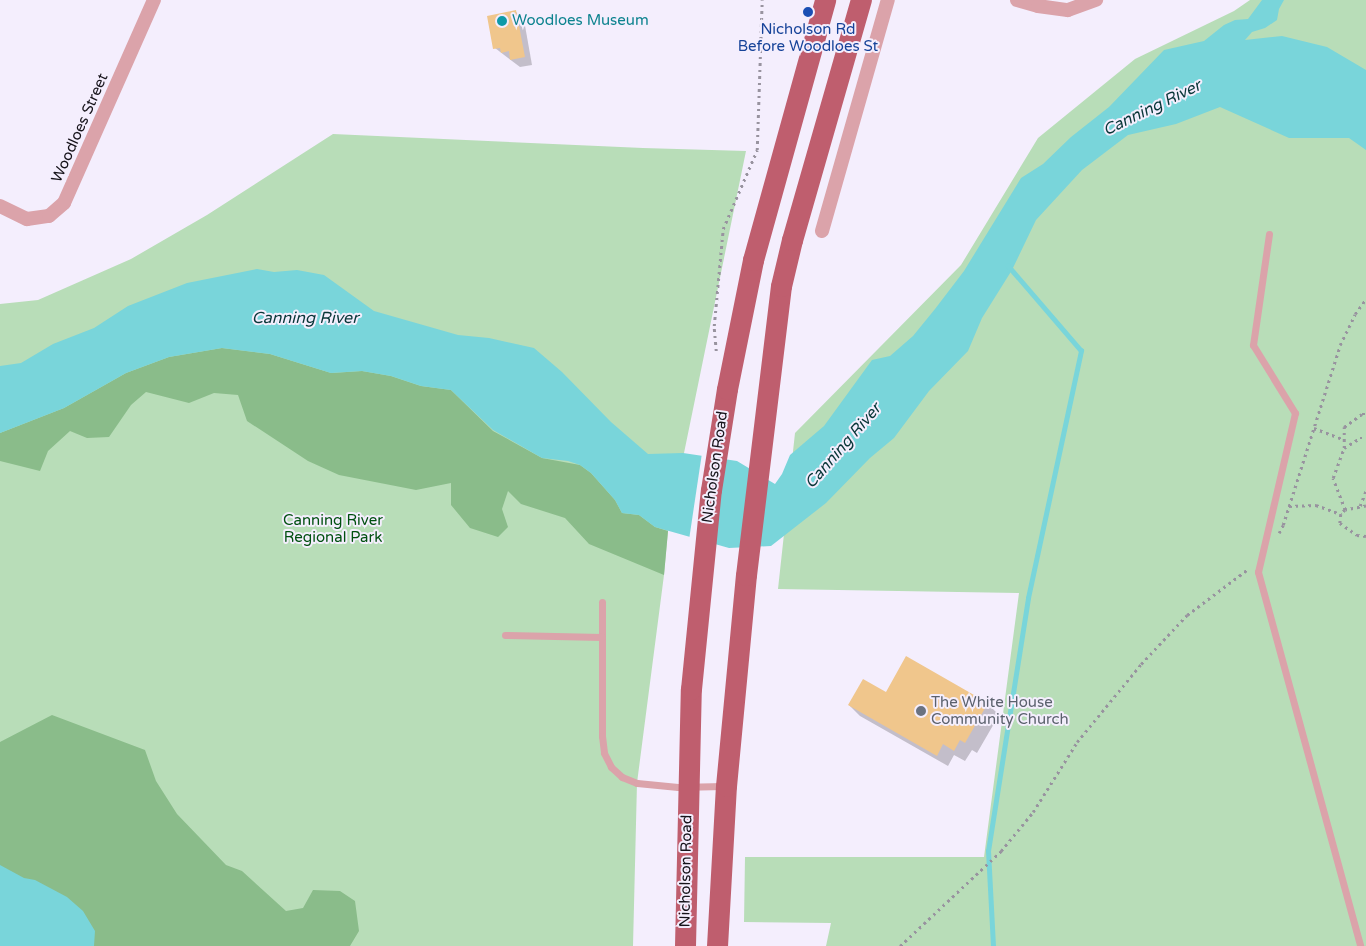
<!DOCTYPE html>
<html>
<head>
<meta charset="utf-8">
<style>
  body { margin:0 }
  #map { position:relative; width:1366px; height:946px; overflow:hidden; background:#f4eefd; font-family:"Varela Round",sans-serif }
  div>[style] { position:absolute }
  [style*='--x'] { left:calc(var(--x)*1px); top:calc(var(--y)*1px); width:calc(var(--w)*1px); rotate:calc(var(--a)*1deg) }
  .green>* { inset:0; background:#b8ddb8 }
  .forest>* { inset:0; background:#8abc8a }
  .water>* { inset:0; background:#79d5da }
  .pier>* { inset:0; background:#f4eefd }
  .shadow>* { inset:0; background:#0003 }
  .stream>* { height:4.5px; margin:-2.25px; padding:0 2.25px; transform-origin:2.25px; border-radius:2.25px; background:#79d5da }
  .building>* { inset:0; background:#f0c68c }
  .path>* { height:2.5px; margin-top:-1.25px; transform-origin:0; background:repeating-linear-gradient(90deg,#98939f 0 2.5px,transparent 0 6.5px) }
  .lane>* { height:7px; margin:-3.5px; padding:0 3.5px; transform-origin:3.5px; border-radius:3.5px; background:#dba3aa }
  .street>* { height:14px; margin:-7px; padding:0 7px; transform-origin:7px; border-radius:7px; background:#dba3aa }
  .primary>* { height:21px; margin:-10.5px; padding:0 10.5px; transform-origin:10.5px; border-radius:10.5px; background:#bf5e6e }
  .dots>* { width:14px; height:14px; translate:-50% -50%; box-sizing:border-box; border:2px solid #f4eefd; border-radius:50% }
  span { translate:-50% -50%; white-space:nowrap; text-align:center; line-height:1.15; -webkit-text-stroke:4px #f4eefd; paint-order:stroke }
  .culture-label { font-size:15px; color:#0d838f }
  .left { translate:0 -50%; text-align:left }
  .transit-label { font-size:15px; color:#164399 }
  .street-label { font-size:15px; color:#16131a }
  .park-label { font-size:15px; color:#005010 }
  .worship-label { font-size:15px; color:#5b616d }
  .water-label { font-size:16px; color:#083638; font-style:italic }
</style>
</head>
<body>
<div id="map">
  <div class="green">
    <i style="clip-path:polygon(1250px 0,1366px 0,1366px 946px,826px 946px,831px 923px,744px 922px,745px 857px,984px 857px,1019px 593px,778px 589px,795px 433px,961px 265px,1038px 138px,1135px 59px,1234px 11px)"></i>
    <i style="clip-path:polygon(333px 134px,643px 148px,746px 151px,668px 531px,664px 575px,637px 783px,633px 946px,0 946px,0 304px,38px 300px,131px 259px,207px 215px)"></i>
  </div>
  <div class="forest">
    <i style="clip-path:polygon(222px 348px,270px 354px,331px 373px,362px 371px,391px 376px,421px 386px,451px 390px,493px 431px,542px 458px,580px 465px,591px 473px,615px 500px,622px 513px,639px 515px,655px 527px,668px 531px,664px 575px,589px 544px,565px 518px,521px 504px,508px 491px,502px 509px,508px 527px,498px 537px,470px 528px,451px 505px,451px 483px,416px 490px,339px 475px,308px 461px,247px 421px,238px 395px,214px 393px,189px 403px,146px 392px,131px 405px,109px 437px,87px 438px,70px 431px,48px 451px,40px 471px,0 461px,0 433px,64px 408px,126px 373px,169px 357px)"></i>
    <i style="clip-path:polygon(52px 715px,145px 750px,156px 781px,177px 814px,226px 865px,242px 871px,286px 911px,303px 908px,313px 890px,340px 891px,355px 901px,359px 931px,350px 946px,0 946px,0 742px)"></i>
  </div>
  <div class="water">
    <i style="clip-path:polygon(1262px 0,1284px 0,1279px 9px,1277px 20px,1265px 28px,1252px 32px,1245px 40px,1282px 36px,1327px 47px,1366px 70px,1366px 150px,1349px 138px,1289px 138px,1220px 107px,1176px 124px,1128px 135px,1082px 170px,1036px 220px,1012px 270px,982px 318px,968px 351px,929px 391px,894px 438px,870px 458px,826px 503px,771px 546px,729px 548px,655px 527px,639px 515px,622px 513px,615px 500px,591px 473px,580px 465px,568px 461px,542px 458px,493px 430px,451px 390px,421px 386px,391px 376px,362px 371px,331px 373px,270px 354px,222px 348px,169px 357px,126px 373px,64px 408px,0 433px,0 366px,21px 363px,53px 344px,94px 328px,128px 306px,187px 283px,257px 269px,274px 272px,297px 270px,324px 275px,374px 311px,458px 335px,489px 338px,534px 348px,562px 372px,611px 422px,648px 454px,683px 453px,737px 461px,775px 484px,782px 474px,790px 455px,824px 426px,872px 360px,890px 356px,913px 336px,935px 309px,964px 271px,1021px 178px,1043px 164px,1071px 137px,1109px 107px,1164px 50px,1204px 41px,1224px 25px,1235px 20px,1248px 19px)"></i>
    <i style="clip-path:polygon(0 865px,24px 878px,35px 880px,67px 897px,83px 911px,95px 931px,94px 946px,0 946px)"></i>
  </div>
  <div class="pier">
    <i style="clip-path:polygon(702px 453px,725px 457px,713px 546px,689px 540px)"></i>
  </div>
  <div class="shadow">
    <i style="clip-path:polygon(516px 12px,524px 20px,532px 65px,520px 67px,495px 48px)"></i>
    <i style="clip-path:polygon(907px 658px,988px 704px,999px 715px,977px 753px,972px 750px,965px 761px,954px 755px,948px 766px,860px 716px,849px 705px,886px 693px)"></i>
  </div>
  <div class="stream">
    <i style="--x:993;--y:946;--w:95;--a:-93"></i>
    <i style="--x:988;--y:851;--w:256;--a:-81"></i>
    <i style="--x:1028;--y:598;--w:253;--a:-77.9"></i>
    <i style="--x:1081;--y:351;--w:112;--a:-130.7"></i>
  </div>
  <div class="building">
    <i style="clip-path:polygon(516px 10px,525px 57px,510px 60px,509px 51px,501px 53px,500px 48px,493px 49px,487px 16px)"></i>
    <i style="clip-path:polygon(906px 656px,988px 703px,965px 743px,960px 740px,954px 751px,943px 744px,937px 756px,848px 705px,863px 679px,886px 692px)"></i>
  </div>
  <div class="path">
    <i style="--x:716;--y:351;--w:25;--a:-95"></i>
    <i style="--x:714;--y:326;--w:97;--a:-84.7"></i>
    <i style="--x:723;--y:229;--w:86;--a:-66.7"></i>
    <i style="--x:757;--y:150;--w:150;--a:-88.1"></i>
    <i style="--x:1314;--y:428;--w:33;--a:21"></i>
    <i style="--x:1344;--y:448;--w:21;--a:-90"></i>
    <i style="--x:1344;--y:427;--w:22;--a:-36"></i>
    <i style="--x:1362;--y:414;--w:4;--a:0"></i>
    <i style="--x:1289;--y:506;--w:27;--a:-2"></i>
    <i style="--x:1316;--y:505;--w:27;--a:20"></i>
    <i style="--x:1360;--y:506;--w:17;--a:-69"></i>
    <i style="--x:1366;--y:506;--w:21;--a:169"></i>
    <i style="--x:1345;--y:510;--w:6;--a:135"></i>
    <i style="--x:1341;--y:514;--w:9;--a:96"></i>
    <i style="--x:1340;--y:523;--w:21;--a:35"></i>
    <i style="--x:1357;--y:535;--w:9;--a:6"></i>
    <i style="--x:1345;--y:510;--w:34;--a:-111"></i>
    <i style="--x:1333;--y:478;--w:32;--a:-70"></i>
    <i style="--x:1344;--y:448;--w:19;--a:-32"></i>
    <i style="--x:1360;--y:438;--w:6;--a:0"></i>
    <i style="--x:1279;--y:533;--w:9;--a:-63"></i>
    <i style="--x:1283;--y:525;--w:189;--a:-72.4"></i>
    <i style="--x:1340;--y:345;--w:34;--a:-64"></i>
    <i style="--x:1355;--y:314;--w:19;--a:-54"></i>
    <i style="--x:900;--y:946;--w:139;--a:-43.2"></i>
    <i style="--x:1001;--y:851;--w:50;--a:-50.6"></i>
    <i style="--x:1033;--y:812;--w:83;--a:-57.8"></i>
    <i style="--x:1077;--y:742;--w:101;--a:-50.6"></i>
    <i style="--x:1141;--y:664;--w:67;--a:-46.8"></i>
    <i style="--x:1187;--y:615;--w:76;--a:-37"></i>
  </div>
  <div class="lane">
    <i style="--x:1269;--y:234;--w:112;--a:98.2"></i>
    <i style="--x:1253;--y:345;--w:80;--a:58.3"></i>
    <i style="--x:1295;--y:413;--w:163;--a:103.1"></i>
    <i style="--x:1258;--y:572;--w:388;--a:74.7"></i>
    <i style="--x:602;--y:602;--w:134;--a:90"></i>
    <i style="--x:602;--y:736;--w:17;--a:83"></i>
    <i style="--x:604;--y:753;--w:16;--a:63"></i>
    <i style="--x:611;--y:767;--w:15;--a:42"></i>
    <i style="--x:622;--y:777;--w:16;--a:22"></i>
    <i style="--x:637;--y:783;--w:41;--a:5.6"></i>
    <i style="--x:678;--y:787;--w:45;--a:-1.3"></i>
    <i style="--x:505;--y:635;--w:97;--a:1.2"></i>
  </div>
  <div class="street">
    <i style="--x:1017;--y:0;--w:22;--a:16"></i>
    <i style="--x:1038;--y:6;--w:30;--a:8"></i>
    <i style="--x:1068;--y:10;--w:30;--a:-20"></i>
    <i style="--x:0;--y:206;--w:30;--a:26"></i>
    <i style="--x:27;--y:219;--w:22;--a:-8"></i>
    <i style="--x:49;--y:216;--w:20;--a:-41"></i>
    <i style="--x:64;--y:203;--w:222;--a:-66.1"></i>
    <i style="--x:822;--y:231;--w:240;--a:-74.1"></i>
  </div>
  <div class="primary">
    <i style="--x:685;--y:946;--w:257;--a:-88.7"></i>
    <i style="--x:691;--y:689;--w:200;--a:-84.3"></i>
    <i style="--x:711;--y:490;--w:102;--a:-81"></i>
    <i style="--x:727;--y:389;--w:132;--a:-78.6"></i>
    <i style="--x:753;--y:260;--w:270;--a:-74.5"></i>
    <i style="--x:717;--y:946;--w:160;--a:-86.8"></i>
    <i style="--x:726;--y:786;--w:212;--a:-84.6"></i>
    <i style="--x:746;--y:575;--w:291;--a:-83.1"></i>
    <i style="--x:781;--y:286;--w:47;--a:-76.6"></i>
    <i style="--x:792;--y:240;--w:250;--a:-74"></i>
  </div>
  <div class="dots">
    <i style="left:808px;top:12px;background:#1a4fb4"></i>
    <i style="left:502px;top:21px;background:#0f9aa8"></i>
    <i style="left:921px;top:711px;background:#6b7280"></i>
  </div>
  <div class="culture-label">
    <span class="left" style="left:512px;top:21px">Woodloes Museum</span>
  </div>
  <div class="transit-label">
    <span style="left:808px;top:38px">Nicholson Rd<br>Before Woodloes St</span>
  </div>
  <div class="street-label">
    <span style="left:80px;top:128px;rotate:-66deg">Woodloes Street</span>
    <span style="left:715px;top:467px;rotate:-82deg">Nicholson Road</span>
    <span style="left:686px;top:871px;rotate:-89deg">Nicholson Road</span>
  </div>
  <div class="park-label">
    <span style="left:333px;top:529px">Canning River<br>Regional Park</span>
  </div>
  <div class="worship-label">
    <span class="left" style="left:931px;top:711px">The White House<br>Community Church</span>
  </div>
  <div class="water-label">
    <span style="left:1152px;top:108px;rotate:-26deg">Canning River</span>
    <span style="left:305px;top:318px">Canning River</span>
    <span style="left:843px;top:446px;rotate:-49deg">Canning River</span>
  </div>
</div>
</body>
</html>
